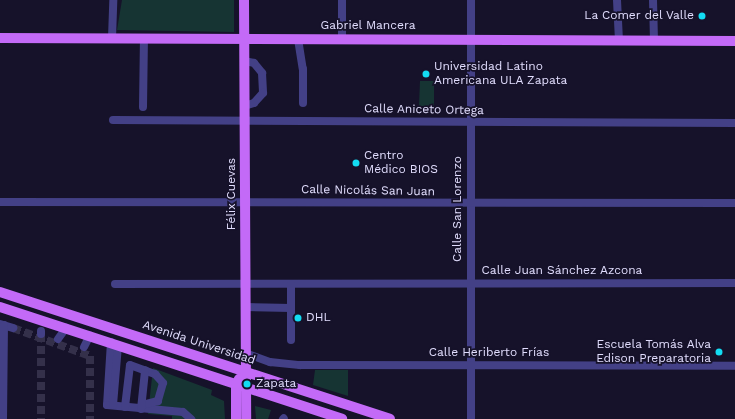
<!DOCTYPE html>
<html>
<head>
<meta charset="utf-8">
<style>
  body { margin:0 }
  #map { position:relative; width:735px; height:419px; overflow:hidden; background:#16122a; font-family:"Work Sans",sans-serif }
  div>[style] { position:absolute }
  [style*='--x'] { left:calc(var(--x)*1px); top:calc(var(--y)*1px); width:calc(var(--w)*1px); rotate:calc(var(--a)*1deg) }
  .green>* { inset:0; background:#163433 }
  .minor-tunnel>* { height:8px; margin-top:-4px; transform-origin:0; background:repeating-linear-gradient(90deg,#34304a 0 8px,transparent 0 12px) }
  .minor>* { height:8px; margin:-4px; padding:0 4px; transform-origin:4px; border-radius:4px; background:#434086 }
  .major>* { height:10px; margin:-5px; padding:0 5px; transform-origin:5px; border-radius:5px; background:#c36af7 }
  .dots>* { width:11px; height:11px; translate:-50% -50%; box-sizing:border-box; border:2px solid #16122a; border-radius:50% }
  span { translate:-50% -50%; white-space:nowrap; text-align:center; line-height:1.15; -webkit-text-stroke:3.5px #16122a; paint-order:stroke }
  .poi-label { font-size:12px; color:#e1ddfd }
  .right { translate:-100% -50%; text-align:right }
  .left { translate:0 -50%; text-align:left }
  .street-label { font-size:12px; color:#e1ddfd }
</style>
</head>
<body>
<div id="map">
  <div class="green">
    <i style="clip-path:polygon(122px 0,234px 0,234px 32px,117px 30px)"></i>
    <i style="clip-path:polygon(420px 81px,434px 81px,434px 106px,419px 106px)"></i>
    <i style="clip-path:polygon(153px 368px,212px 390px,211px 395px,224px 401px,225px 419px,172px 419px,172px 416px,148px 414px)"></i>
    <i style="clip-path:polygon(315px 370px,348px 370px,348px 396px,313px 385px)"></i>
    <i style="clip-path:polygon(255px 406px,271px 410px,268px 419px,256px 419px)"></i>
  </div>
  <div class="minor-tunnel">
    <i style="--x:13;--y:328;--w:82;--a:20"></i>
    <i style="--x:90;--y:356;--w:63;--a:90"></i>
    <i style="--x:41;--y:334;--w:85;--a:90"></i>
  </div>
  <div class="minor">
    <i style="--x:471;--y:0;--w:419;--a:90"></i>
    <i style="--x:617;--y:0;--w:41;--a:87.2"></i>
    <i style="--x:653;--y:0;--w:41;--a:88.6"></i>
    <i style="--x:112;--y:38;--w:38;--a:-88"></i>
    <i style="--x:298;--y:39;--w:30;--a:81"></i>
    <i style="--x:303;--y:69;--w:34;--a:90"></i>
    <i style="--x:342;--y:39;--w:39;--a:-90"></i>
    <i style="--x:244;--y:61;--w:10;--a:11"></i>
    <i style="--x:254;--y:63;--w:13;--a:51"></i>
    <i style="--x:262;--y:73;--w:20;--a:87"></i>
    <i style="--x:263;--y:93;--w:13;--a:132"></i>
    <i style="--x:254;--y:103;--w:10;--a:163"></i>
    <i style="--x:143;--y:107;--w:69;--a:-89.2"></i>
    <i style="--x:113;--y:120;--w:622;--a:0.28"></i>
    <i style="--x:0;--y:202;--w:735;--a:0.08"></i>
    <i style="--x:115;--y:284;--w:620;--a:-0.09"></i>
    <i style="--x:245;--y:307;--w:46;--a:1.2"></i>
    <i style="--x:0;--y:324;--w:14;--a:17"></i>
    <i style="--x:41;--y:334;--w:3;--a:-90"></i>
    <i style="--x:58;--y:339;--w:14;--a:-54"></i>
    <i style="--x:291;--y:340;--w:56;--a:-90"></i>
    <i style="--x:111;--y:342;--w:63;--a:93.6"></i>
    <i style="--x:107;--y:405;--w:76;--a:5.3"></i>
    <i style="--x:183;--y:412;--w:11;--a:41"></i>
    <i style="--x:84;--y:347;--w:13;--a:-63"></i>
    <i style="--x:245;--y:353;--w:27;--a:20"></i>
    <i style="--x:270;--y:362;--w:30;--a:6"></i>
    <i style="--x:300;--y:365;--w:435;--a:0.1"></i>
    <i style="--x:113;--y:405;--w:60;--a:-85.2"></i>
    <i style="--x:125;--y:407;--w:42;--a:-83.2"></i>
    <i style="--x:130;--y:365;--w:27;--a:20"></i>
    <i style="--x:155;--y:374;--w:12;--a:48"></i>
    <i style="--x:163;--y:383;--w:19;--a:106"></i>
    <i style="--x:158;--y:401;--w:16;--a:166"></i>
    <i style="--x:141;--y:409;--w:39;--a:-84"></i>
    <i style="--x:3;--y:419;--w:94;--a:-89.4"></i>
    <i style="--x:283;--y:419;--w:1;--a:-45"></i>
  </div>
  <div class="major">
    <i style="--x:244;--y:0;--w:419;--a:89.7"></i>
    <i style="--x:0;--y:38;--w:735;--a:0.23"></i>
    <i style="--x:0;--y:292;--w:410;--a:18"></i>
    <i style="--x:0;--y:307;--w:360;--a:18.1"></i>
    <i style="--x:236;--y:419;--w:35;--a:-90"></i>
    <i style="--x:236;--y:384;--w:6;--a:-59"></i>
  </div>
  <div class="dots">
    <i style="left:702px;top:16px;background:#13dcf3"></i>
    <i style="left:426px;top:74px;background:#13dcf3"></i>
    <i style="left:356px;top:163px;background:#13dcf3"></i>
    <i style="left:298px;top:318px;background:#13dcf3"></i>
    <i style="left:719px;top:352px;background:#13dcf3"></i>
    <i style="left:247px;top:384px;background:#13dcf3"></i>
  </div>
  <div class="poi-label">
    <span class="right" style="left:694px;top:16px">La Comer del Valle</span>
    <span class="left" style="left:434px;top:74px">Universidad Latino<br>Americana ULA Zapata</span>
    <span class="left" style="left:364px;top:163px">Centro<br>Médico BIOS</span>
    <span class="left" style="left:306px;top:318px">DHL</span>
    <span class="right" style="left:711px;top:352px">Escuela Tomás Alva<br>Edison Preparatoria</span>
    <span class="left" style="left:256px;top:384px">Zapata</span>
  </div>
  <div class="street-label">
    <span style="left:368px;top:26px">Gabriel Mancera</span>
    <span style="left:424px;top:110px;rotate:1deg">Calle Aniceto Ortega</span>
    <span style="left:368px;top:191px;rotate:1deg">Calle Nicolás San Juan</span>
    <span style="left:232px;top:194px;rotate:-90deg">Félix Cuevas</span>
    <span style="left:458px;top:209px;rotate:-90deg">Calle San Lorenzo</span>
    <span style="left:562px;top:271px">Calle Juan Sánchez Azcona</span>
    <span style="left:199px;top:343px;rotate:18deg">Avenida Universidad</span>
    <span style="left:489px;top:353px">Calle Heriberto Frías</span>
  </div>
</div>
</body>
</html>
